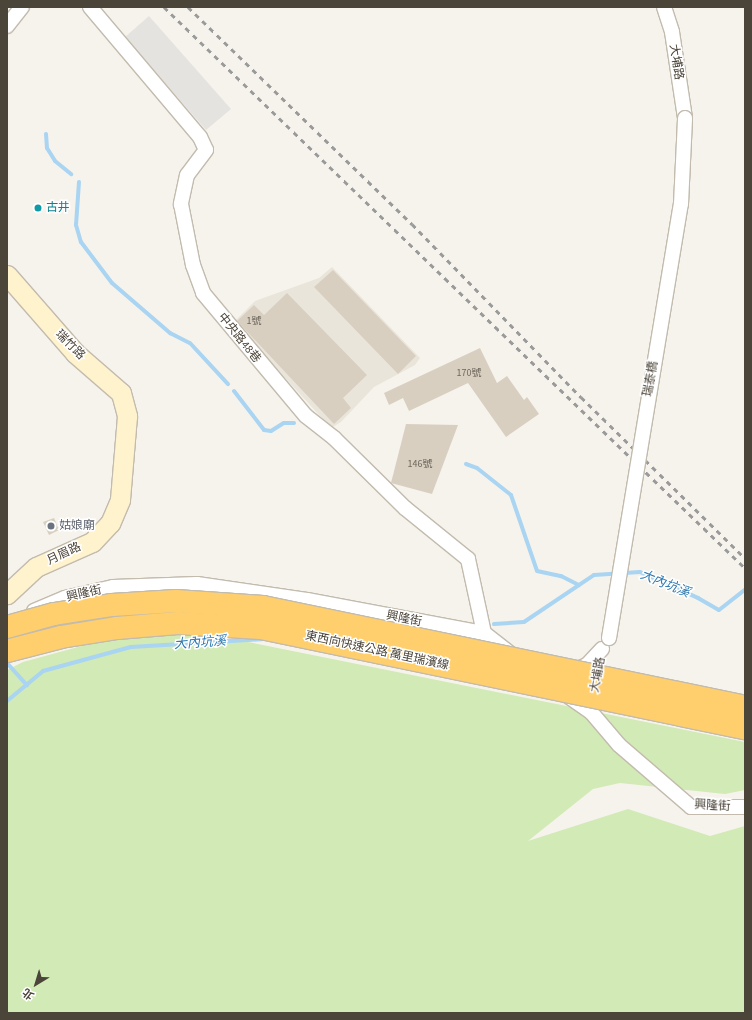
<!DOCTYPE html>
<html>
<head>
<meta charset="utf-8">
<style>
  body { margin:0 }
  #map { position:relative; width:752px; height:1020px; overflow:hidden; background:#f6f3ec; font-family:"Source Sans 3","Noto Sans TC",sans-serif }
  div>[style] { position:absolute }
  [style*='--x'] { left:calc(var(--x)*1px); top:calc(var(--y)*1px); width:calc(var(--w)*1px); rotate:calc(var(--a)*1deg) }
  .residential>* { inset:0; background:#eae5da }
  .green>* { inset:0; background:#d2eab5 }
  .parking>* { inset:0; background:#e5e3e0 }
  .stream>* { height:4px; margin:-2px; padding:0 2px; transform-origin:2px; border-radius:2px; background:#a9d4f2 }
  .building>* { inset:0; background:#d8cfc1 }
  .roads { filter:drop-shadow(1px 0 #c2bbae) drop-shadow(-1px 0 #c2bbae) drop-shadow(0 1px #c2bbae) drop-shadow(0 -1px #c2bbae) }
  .street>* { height:14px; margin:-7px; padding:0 7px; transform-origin:7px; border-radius:7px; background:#fff }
  .secondary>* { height:19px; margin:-9.5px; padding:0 9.5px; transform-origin:9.5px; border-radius:9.5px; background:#fff3cd }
  .rail>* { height:3px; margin-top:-1.5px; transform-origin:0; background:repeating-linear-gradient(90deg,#9a9a9a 0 5px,transparent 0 10px) }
  .bridges { filter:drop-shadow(1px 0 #c2bbae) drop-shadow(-1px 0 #c2bbae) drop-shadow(0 1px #c2bbae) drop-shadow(0 -1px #c2bbae) }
  .street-bridge>* { height:14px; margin:-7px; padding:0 7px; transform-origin:7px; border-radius:7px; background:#fff }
  .highway-bridge>* { height:22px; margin:-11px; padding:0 11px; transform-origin:11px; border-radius:11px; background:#ffcf6e }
  .dots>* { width:11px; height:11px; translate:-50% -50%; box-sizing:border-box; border:2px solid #fff; border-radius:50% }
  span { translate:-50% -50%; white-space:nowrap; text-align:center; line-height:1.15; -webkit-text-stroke:3px #fff; paint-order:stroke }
  .number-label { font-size:10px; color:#6e675b }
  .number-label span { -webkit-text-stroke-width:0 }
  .street-label { font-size:12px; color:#4b4439 }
  .culture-label { font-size:12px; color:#0d838f }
  .left { translate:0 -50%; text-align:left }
  .worship-label { font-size:12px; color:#5b616d }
  .water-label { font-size:13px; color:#2e7ab2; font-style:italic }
  .frame { position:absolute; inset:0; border:8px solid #4b4439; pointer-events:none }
  .north { position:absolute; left:16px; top:964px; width:40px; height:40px; -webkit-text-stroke:3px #fff; paint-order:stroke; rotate:218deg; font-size:11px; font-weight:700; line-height:16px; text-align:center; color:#4b4439 }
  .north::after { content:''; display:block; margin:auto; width:14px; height:18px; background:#4b4439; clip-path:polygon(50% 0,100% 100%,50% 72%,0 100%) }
</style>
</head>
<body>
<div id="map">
  <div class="residential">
    <i style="clip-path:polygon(332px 267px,420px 358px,415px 365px,374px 387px,341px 422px,331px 428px,234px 322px,255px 301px,319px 278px)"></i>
  </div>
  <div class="green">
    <i style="clip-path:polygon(153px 632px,238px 640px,745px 742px,745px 790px,725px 794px,620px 783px,593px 789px,528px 841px,628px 809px,710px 836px,745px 826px,745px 1013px,7px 1013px,7px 670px,23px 662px,100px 641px)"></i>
  </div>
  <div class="parking">
    <i style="clip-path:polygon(149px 16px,231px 109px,206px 130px,125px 37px)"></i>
  </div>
  <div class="stream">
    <i style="--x:46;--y:134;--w:14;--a:86"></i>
    <i style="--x:47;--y:148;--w:15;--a:58"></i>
    <i style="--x:55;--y:161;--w:21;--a:39"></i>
    <i style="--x:79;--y:182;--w:43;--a:94"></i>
    <i style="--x:76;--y:225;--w:18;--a:74"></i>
    <i style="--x:81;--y:242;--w:51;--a:52.9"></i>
    <i style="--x:112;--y:283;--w:77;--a:40.8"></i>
    <i style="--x:170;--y:333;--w:22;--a:27"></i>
    <i style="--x:190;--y:343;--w:56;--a:47.2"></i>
    <i style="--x:234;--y:391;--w:49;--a:52.4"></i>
    <i style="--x:264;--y:430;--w:7;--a:8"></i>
    <i style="--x:271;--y:431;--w:15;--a:-32"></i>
    <i style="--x:284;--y:423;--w:10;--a:0"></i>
    <i style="--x:466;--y:464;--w:12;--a:20"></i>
    <i style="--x:477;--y:468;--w:43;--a:38.5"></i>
    <i style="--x:511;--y:495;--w:80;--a:71.1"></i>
    <i style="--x:537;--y:571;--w:25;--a:12"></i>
    <i style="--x:561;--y:576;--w:20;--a:27"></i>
    <i style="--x:494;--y:624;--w:30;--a:-4"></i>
    <i style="--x:524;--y:622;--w:84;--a:-33.9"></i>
    <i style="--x:594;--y:575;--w:46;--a:-3.7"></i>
    <i style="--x:640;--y:572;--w:64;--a:24.1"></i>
    <i style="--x:698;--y:598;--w:24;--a:30"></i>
    <i style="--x:719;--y:610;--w:33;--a:-38"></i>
    <i style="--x:7;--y:663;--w:30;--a:48"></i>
    <i style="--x:7;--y:701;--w:47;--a:-39.8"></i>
    <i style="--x:43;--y:671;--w:91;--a:-15.3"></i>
    <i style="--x:131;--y:647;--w:133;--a:-3.4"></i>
  </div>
  <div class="building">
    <i style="clip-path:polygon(333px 270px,416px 356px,398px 374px,314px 287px)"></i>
    <i style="clip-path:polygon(287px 293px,367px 375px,343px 398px,351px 408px,334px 424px,237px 321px,254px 305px,264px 315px)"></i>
    <i style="clip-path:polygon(480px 348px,497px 383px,507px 376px,524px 400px,527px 397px,539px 414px,506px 437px,468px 383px,409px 411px,403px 398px,389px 405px,384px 393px)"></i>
    <i style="clip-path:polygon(406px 424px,458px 425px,432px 494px,391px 483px)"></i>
    <i style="clip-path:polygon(54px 518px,59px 530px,49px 535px,43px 522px)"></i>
  </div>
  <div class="roads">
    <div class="street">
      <i style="--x:90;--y:7;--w:170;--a:49.8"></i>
      <i style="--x:200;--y:137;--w:14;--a:65"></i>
      <i style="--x:206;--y:150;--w:31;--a:127"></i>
      <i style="--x:187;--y:175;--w:30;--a:102"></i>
      <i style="--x:181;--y:204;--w:62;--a:78.9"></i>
      <i style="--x:193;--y:265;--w:30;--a:70"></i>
      <i style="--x:203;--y:293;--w:160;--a:50.1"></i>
      <i style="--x:306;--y:416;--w:36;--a:38"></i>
      <i style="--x:334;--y:438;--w:100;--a:44.6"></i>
      <i style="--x:405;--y:508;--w:81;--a:39"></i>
      <i style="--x:468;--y:559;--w:76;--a:77.8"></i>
      <i style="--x:664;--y:7;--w:26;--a:72"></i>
      <i style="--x:672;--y:32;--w:87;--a:81.4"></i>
      <i style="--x:7;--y:26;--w:24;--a:-52"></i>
      <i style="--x:34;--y:611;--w:34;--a:-23"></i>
      <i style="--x:65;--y:598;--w:49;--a:-12.9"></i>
      <i style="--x:113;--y:587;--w:84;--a:-2"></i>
      <i style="--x:197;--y:584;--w:111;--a:8.3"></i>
      <i style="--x:307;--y:600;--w:180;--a:10.6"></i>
      <i style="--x:484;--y:633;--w:37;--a:38"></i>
      <i style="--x:571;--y:672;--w:17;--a:-24"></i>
      <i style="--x:587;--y:665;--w:22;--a:-47"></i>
      <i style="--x:565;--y:694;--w:32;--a:35"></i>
      <i style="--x:591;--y:712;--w:43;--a:49.7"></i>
      <i style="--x:619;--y:745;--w:95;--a:40.7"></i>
      <i style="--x:691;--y:807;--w:54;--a:0"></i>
    </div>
    <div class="secondary">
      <i style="--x:7;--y:275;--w:103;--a:48.9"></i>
      <i style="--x:75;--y:353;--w:61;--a:41"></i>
      <i style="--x:121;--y:393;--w:24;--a:75"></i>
      <i style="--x:127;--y:416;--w:84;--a:94.8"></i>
      <i style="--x:120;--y:500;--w:25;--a:113"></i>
      <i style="--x:110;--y:523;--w:26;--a:133"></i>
      <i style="--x:92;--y:542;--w:61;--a:155.9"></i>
      <i style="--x:36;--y:567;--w:40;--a:137"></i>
    </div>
  </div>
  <div class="rail">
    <i style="--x:164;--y:7;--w:808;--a:44"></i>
    <i style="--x:188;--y:7;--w:312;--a:44.1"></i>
    <i style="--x:412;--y:224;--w:242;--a:45.7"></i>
    <i style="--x:581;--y:397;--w:230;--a:44.5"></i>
  </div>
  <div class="bridges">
    <div class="street-bridge">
      <i style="--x:609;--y:638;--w:440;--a:-80.6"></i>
      <i style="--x:681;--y:204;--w:86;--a:-87.3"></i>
    </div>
    <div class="highway-bridge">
      <i style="--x:7;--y:627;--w:49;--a:-15.5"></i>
      <i style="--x:54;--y:614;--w:59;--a:-8.8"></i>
      <i style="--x:112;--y:605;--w:64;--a:-3.6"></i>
      <i style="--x:176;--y:601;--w:87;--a:3.9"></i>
      <i style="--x:263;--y:607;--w:492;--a:11.7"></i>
      <i style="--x:7;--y:651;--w:56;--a:-14.5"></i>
      <i style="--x:61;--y:637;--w:57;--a:-9.1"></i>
      <i style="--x:117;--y:628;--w:61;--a:-4.7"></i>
      <i style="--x:178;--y:623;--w:83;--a:3.4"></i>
      <i style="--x:261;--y:628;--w:494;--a:11.7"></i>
    </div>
  </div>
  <div class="dots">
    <i style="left:38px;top:208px;background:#0f9aa8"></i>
    <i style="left:51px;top:526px;background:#6b7280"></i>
  </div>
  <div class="number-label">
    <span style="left:254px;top:322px">1號</span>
    <span style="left:469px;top:374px">170號</span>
    <span style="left:420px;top:465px">146號</span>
  </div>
  <div class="street-label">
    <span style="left:676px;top:62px;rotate:81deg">大埔路</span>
    <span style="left:239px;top:338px;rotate:51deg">中央路48巷</span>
    <span style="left:70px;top:345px;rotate:45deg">瑞竹路</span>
    <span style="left:651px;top:379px;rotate:-80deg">瑞泰橋</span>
    <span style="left:64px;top:554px;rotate:-25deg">月眉路</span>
    <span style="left:84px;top:594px;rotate:-13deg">興隆街</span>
    <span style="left:404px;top:619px;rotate:11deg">興隆街</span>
    <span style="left:377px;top:651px;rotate:12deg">東西向快速公路 萬里瑞濱線</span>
    <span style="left:598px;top:675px;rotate:-80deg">大埔路</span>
    <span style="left:712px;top:806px;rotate:3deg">興隆街</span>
  </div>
  <div class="culture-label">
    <span class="left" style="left:46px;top:208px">古井</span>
  </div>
  <div class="worship-label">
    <span class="left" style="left:59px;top:526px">姑娘廟</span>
  </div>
  <div class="water-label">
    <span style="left:665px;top:584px;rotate:22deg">大內坑溪</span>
    <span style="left:200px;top:643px;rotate:-4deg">大內坑溪</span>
  </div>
  <div class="frame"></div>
  <div class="north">北</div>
</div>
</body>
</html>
